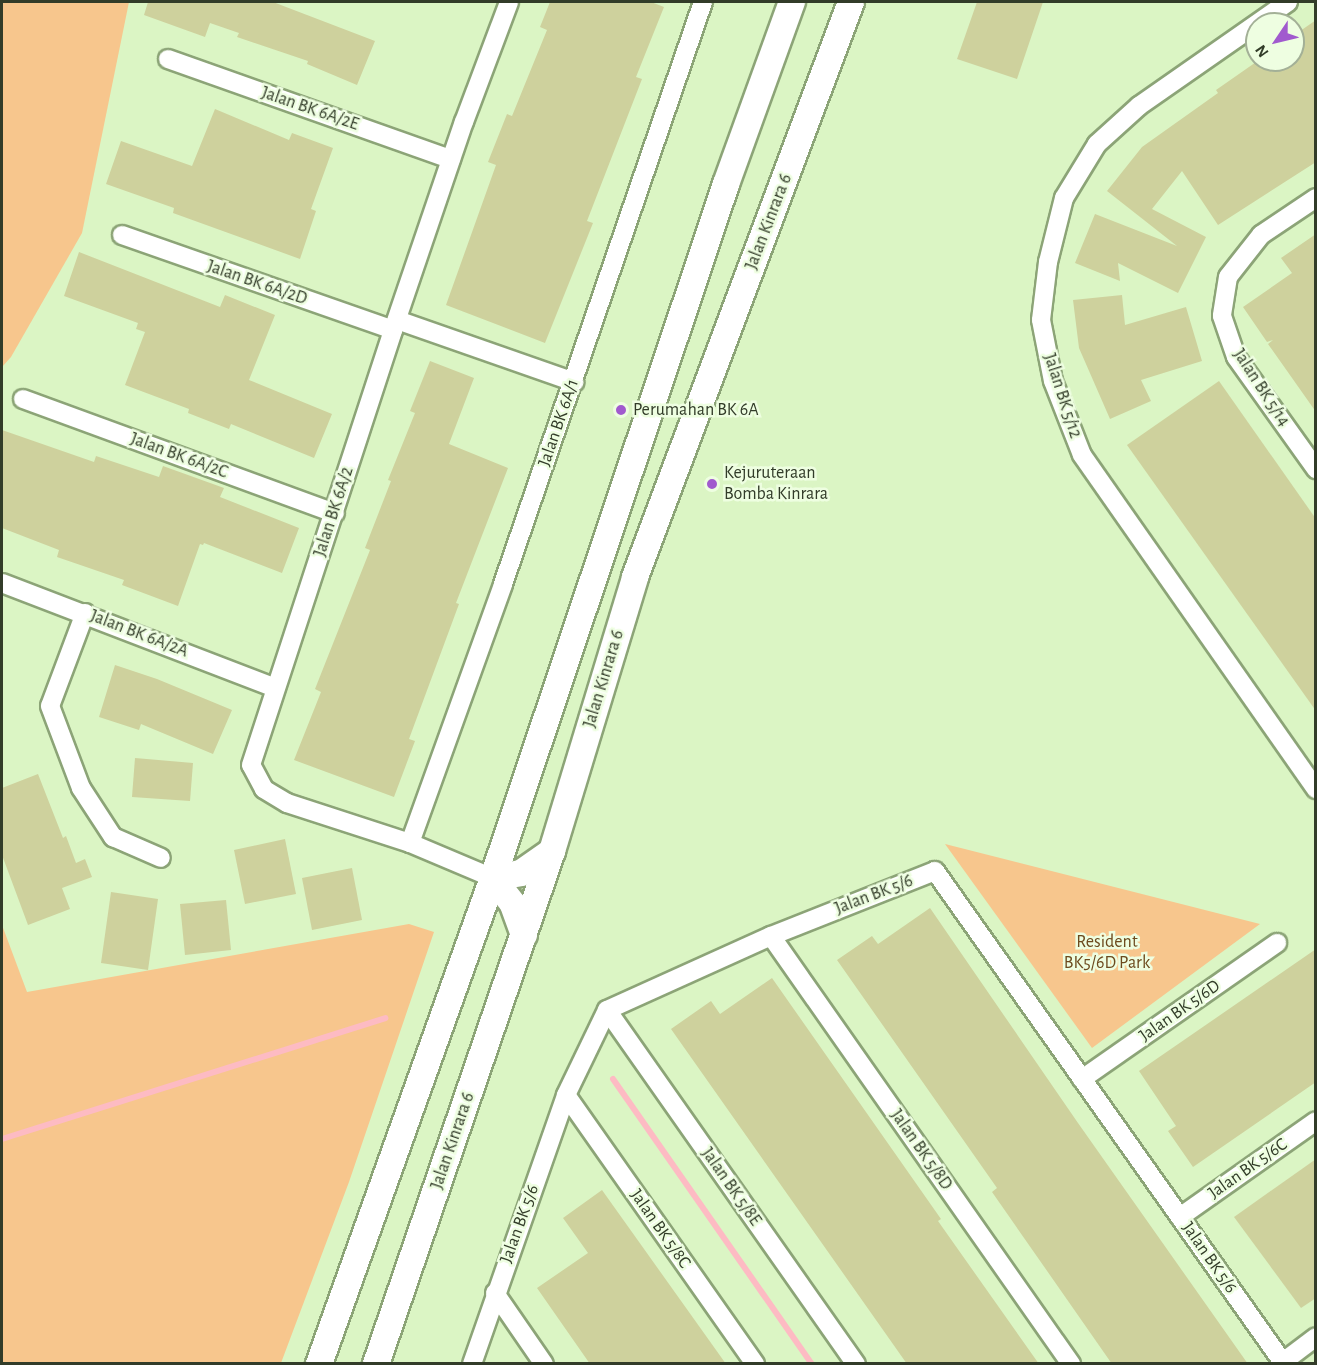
<!DOCTYPE html>
<html>
<head>
<meta charset="utf-8">
<style>
  body { margin:0 }
  #map { position:relative; width:1317px; height:1365px; overflow:hidden; background:#dbf5c4; font-family:"Alegreya Sans",sans-serif }
  div>[style] { position:absolute }
  [style*='--x'] { left:calc(var(--x)*1px); top:calc(var(--y)*1px); width:calc(var(--w)*1px); rotate:calc(var(--a)*1deg) }
  .green>* { inset:0; background:#f7c68d }
  .stream>* { height:6px; margin:-3px; padding:0 3px; transform-origin:3px; border-radius:3px; background:#fdbbc3 }
  .building>* { inset:0; background:#ced19d }
  .roads { filter:drop-shadow(2px 0 #8ca477) drop-shadow(-2px 0 #8ca477) drop-shadow(0 2px #8ca477) drop-shadow(0 -2px #8ca477) }
  .minor>* { height:18px; margin:-9px; padding:0 9px; transform-origin:9px; border-radius:9px; background:#fff }
  .secondary>* { height:26px; margin:-13px; padding:0 13px; transform-origin:13px; border-radius:13px; background:#fff }
  .dots>* { width:16px; height:16px; translate:-50% -50%; box-sizing:border-box; border:3px solid #eefee1; border-radius:50% }
  span { translate:-50% -50%; white-space:nowrap; text-align:center; line-height:1.15; -webkit-text-stroke:5px #eefee1; paint-order:stroke }
  .street-label { font-size:18px; color:#323c29 }
  .poi-label { font-size:18px; color:#323c29 }
  .left { translate:0 -50%; text-align:left }
  .park-label { font-size:18px; color:#6c4a1d }
  .frame { position:absolute; inset:0; border:3px solid #323c29; pointer-events:none }
  .north { position:absolute; left:1245px; top:12px; width:60px; height:60px; box-sizing:border-box; background:#eefee1; border:2px solid #a3b097; border-radius:50%; rotate:235deg; font-size:16px; font-weight:700; line-height:24px; text-align:center; color:#323c29 }
  .north::after { content:''; display:block; margin:auto; width:21px; height:27px; background:#a15ace; clip-path:polygon(50% 0,100% 100%,50% 72%,0 100%) }
</style>
</head>
<body>
<div id="map">
  <div class="green">
    <i style="clip-path:polygon(2px 2px,129px 2px,82px 233px,11px 357px,2px 367px)"></i>
    <i style="clip-path:polygon(945px 844px,1260px 924px,1092px 1048px)"></i>
    <i style="clip-path:polygon(409px 924px,434px 932px,349px 1182px,281px 1363px,2px 1363px,2px 925px,27px 992px)"></i>
  </div>
  <div class="stream">
    <i style="--x:613;--y:1079;--w:348;--a:55.1"></i>
    <i style="--x:2;--y:1139;--w:402;--a:-17.5"></i>
  </div>
  <div class="building">
    <i style="clip-path:polygon(148px 2px,273px 2px,375px 41px,357px 85px,307px 64px,308px 61px,237px 37px,239px 33px,210px 23px,205px 37px,144px 15px)"></i>
    <i style="clip-path:polygon(550px 2px,651px 2px,664px 7px,636px 77px,642px 79px,587px 221px,593px 223px,545px 343px,446px 305px,496px 165px,488px 162px,507px 114px,512px 116px,547px 30px,540px 27px)"></i>
    <i style="clip-path:polygon(977px 2px,1043px 2px,1017px 79px,957px 59px)"></i>
    <i style="clip-path:polygon(1316px 20px,1316px 162px,1218px 225px,1182px 171px,1152px 209px,1206px 237px,1178px 293px,1118px 263px,1120px 281px,1075px 263px,1095px 214px,1177px 246px,1107px 191px,1142px 147px,1218px 93px,1216px 90px,1259px 60px,1293px 60px,1293px 36px)"></i>
    <i style="clip-path:polygon(215px 109px,289px 140px,292px 133px,333px 148px,311px 209px,316px 211px,300px 259px,173px 213px,174px 208px,106px 184px,121px 141px,192px 166px)"></i>
    <i style="clip-path:polygon(1316px 234px,1316px 412px,1268px 344px,1273px 340px,1267px 342px,1243px 307px,1292px 273px,1281px 258px)"></i>
    <i style="clip-path:polygon(79px 252px,220px 307px,225px 295px,275px 315px,249px 380px,332px 414px,314px 458px,231px 424px,229px 429px,188px 413px,189px 409px,125px 385px,145px 332px,136px 329px,138px 323px,64px 296px)"></i>
    <i style="clip-path:polygon(1122px 295px,1125px 325px,1186px 307px,1202px 361px,1141px 380px,1151px 401px,1110px 419px,1079px 348px,1073px 300px)"></i>
    <i style="clip-path:polygon(430px 361px,474px 378px,449px 444px,508px 468px,456px 603px,459px 604px,409px 739px,415px 741px,394px 797px,294px 760px,321px 692px,315px 689px,370px 550px,365px 548px,391px 481px,388px 480px,415px 413px,410px 411px)"></i>
    <i style="clip-path:polygon(1219px 381px,1316px 519px,1316px 711px,1127px 445px)"></i>
    <i style="clip-path:polygon(2px 430px,94px 462px,96px 456px,159px 477px,163px 466px,224px 488px,220px 497px,299px 528px,282px 573px,204px 543px,203px 545px,200px 544px,178px 606px,122px 585px,124px 580px,57px 557px,59px 550px,2px 528px)"></i>
    <i style="clip-path:polygon(115px 665px,157px 679px,232px 710px,213px 754px,141px 724px,139px 730px,99px 717px)"></i>
    <i style="clip-path:polygon(135px 758px,193px 763px,190px 801px,132px 797px)"></i>
    <i style="clip-path:polygon(38px 774px,63px 838px,66px 836px,76px 863px,85px 859px,92px 877px,62px 888px,70px 909px,28px 925px,2px 855px,2px 788px)"></i>
    <i style="clip-path:polygon(285px 839px,296px 894px,245px 904px,234px 850px)"></i>
    <i style="clip-path:polygon(352px 868px,362px 920px,312px 930px,302px 878px)"></i>
    <i style="clip-path:polygon(111px 892px,158px 899px,148px 970px,101px 963px)"></i>
    <i style="clip-path:polygon(226px 900px,231px 950px,185px 955px,180px 904px)"></i>
    <i style="clip-path:polygon(930px 908px,1078px 1123px,1248px 1364px,1112px 1364px,992px 1192px,997px 1188px,837px 960px,872px 936px,878px 944px)"></i>
    <i style="clip-path:polygon(1316px 949px,1316px 1082px,1193px 1167px,1168px 1131px,1176px 1126px,1139px 1071px)"></i>
    <i style="clip-path:polygon(772px 978px,941px 1219px,938px 1221px,1039px 1364px,907px 1364px,671px 1029px,711px 1001px,720px 1014px)"></i>
    <i style="clip-path:polygon(1316px 1159px,1316px 1298px,1301px 1308px,1234px 1217px)"></i>
    <i style="clip-path:polygon(602px 1190px,726px 1364px,590px 1364px,537px 1288px,588px 1253px,563px 1218px)"></i>
  </div>
  <div class="roads">
    <div class="minor">
      <i style="--x:1288;--y:2;--w:182;--a:145.1"></i>
      <i style="--x:1139;--y:106;--w:57;--a:137.9"></i>
      <i style="--x:1097;--y:144;--w:63;--a:121.4"></i>
      <i style="--x:1064;--y:198;--w:66;--a:104"></i>
      <i style="--x:1048;--y:262;--w:58;--a:96.9"></i>
      <i style="--x:1041;--y:320;--w:62;--a:78.9"></i>
      <i style="--x:1053;--y:381;--w:79;--a:68.6"></i>
      <i style="--x:1082;--y:455;--w:408;--a:55"></i>
      <i style="--x:168;--y:59;--w:300;--a:19.5"></i>
      <i style="--x:1316;--y:198;--w:66;--a:146.1"></i>
      <i style="--x:1261;--y:235;--w:53;--a:128.2"></i>
      <i style="--x:1228;--y:277;--w:39;--a:99"></i>
      <i style="--x:1222;--y:316;--w:43;--a:71.1"></i>
      <i style="--x:1236;--y:357;--w:138;--a:54.5"></i>
      <i style="--x:122;--y:235;--w:287;--a:19.3"></i>
      <i style="--x:397;--y:320;--w:188;--a:19.3"></i>
      <i style="--x:23;--y:399;--w:332;--a:20.1"></i>
      <i style="--x:2;--y:583;--w:293;--a:21"></i>
      <i style="--x:85;--y:613;--w:99;--a:110.6"></i>
      <i style="--x:50;--y:706;--w:88;--a:69.3"></i>
      <i style="--x:81;--y:788;--w:59;--a:56.9"></i>
      <i style="--x:113;--y:837;--w:52;--a:23.6"></i>
      <i style="--x:410;--y:843;--w:275;--a:-70.2"></i>
      <i style="--x:503;--y:584;--w:615;--a:-71.04"></i>
      <i style="--x:493;--y:878;--w:90;--a:-157.1"></i>
      <i style="--x:410;--y:843;--w:129;--a:-162"></i>
      <i style="--x:287;--y:803;--w:27;--a:-149"></i>
      <i style="--x:264;--y:789;--w:27;--a:-118"></i>
      <i style="--x:251;--y:765;--w:458;--a:-71.9"></i>
      <i style="--x:393;--y:330;--w:220;--a:-71.2"></i>
      <i style="--x:464;--y:122;--w:128;--a:-69.4"></i>
      <i style="--x:771;--y:936;--w:523;--a:54.97"></i>
      <i style="--x:607;--y:1010;--w:433;--a:54.9"></i>
      <i style="--x:1082;--y:1079;--w:238;--a:-34.9"></i>
      <i style="--x:566;--y:1095;--w:329;--a:54.9"></i>
      <i style="--x:1180;--y:1217;--w:166;--a:-35.2"></i>
      <i style="--x:495;--y:1293;--w:86;--a:55.4"></i>
      <i style="--x:1283;--y:1362;--w:41;--a:-37.1"></i>
      <i style="--x:472;--y:1364;--w:285;--a:-70.7"></i>
      <i style="--x:566;--y:1095;--w:94;--a:-64.2"></i>
      <i style="--x:607;--y:1010;--w:180;--a:-24.3"></i>
      <i style="--x:771;--y:936;--w:176;--a:-21.6"></i>
      <i style="--x:935;--y:871;--w:604;--a:54.7"></i>
    </div>
    <div class="secondary">
      <i style="--x:524;--y:935;--w:33;--a:-110"></i>
      <i style="--x:513;--y:904;--w:33;--a:-128"></i>
      <i style="--x:493;--y:878;--w:28;--a:-10"></i>
      <i style="--x:521;--y:873;--w:38;--a:-35"></i>
      <i style="--x:319;--y:1364;--w:516;--a:-70.3"></i>
      <i style="--x:493;--y:878;--w:732;--a:-71.44"></i>
      <i style="--x:726;--y:184;--w:194;--a:-70.1"></i>
      <i style="--x:376;--y:1364;--w:542;--a:-71.06"></i>
      <i style="--x:552;--y:851;--w:286;--a:-73.1"></i>
      <i style="--x:635;--y:577;--w:614;--a:-69.41"></i>
    </div>
  </div>
  <div class="dots">
    <i style="left:621px;top:410px;background:#a15ace"></i>
    <i style="left:712px;top:484px;background:#a15ace"></i>
  </div>
  <div class="street-label">
    <span style="left:310px;top:109px;rotate:19deg">Jalan BK 6A/2E</span>
    <span style="left:769px;top:222px;rotate:-69deg">Jalan Kinrara 6</span>
    <span style="left:257px;top:283px;rotate:19deg">Jalan BK 6A/2D</span>
    <span style="left:1261px;top:388px;rotate:57deg">Jalan BK 5/14</span>
    <span style="left:1062px;top:396px;rotate:72deg">Jalan BK 5/12</span>
    <span style="left:559px;top:423px;rotate:-71deg">Jalan BK 6A/1</span>
    <span style="left:179px;top:456px;rotate:20deg">Jalan BK 6A/2C</span>
    <span style="left:334px;top:512px;rotate:-72deg">Jalan BK 6A/2</span>
    <span style="left:139px;top:634px;rotate:21deg">Jalan BK 6A/2A</span>
    <span style="left:604px;top:679px;rotate:-73deg">Jalan Kinrara 6</span>
    <span style="left:874px;top:895px;rotate:-21deg">Jalan BK 5/6</span>
    <span style="left:1180px;top:1011px;rotate:-35deg">Jalan BK 5/6D</span>
    <span style="left:453px;top:1141px;rotate:-71deg">Jalan Kinrara 6</span>
    <span style="left:921px;top:1150px;rotate:55deg">Jalan BK 5/8D</span>
    <span style="left:1248px;top:1169px;rotate:-35deg">Jalan BK 5/6C</span>
    <span style="left:731px;top:1187px;rotate:55deg">Jalan BK 5/8E</span>
    <span style="left:520px;top:1224px;rotate:-70deg">Jalan BK 5/6</span>
    <span style="left:660px;top:1229px;rotate:55deg">Jalan BK 5/8C</span>
    <span style="left:1209px;top:1258px;rotate:55deg">Jalan BK 5/6</span>
  </div>
  <div class="poi-label">
    <span class="left" style="left:633px;top:410px">Perumahan BK 6A</span>
    <span class="left" style="left:724px;top:484px">Kejuruteraan<br>Bomba Kinrara</span>
  </div>
  <div class="park-label">
    <span style="left:1107px;top:953px">Resident<br>BK5/6D Park</span>
  </div>
  <div class="frame"></div>
  <div class="north">N</div>
</div>
</body>
</html>
